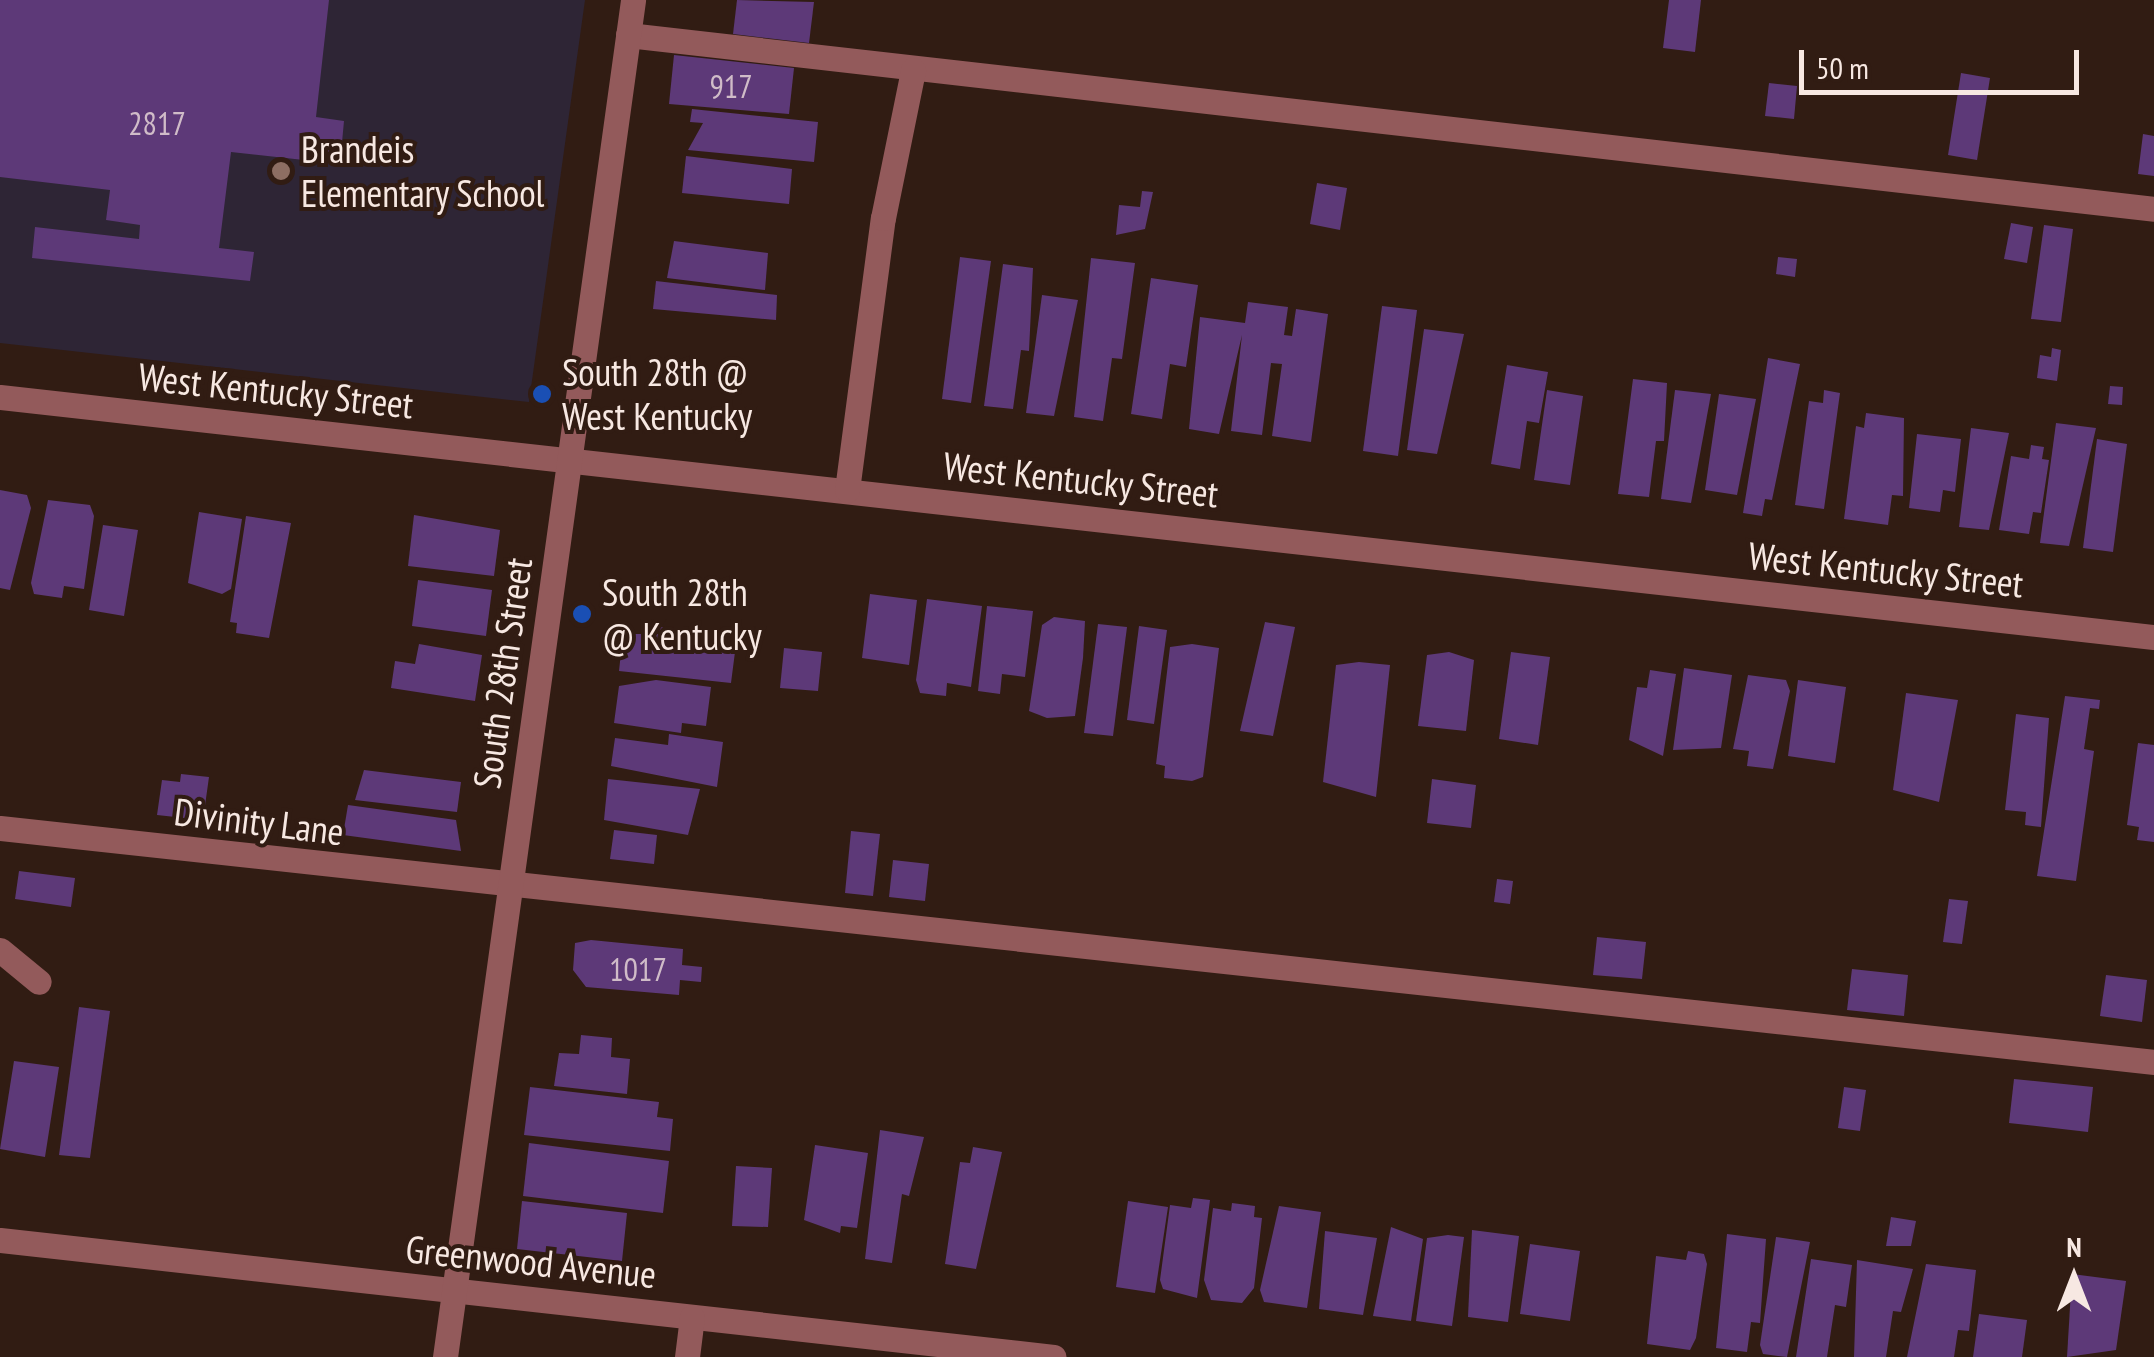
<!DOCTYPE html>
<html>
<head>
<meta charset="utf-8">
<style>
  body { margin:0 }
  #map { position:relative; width:2154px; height:1357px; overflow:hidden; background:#311c13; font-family:"PT Sans Narrow",sans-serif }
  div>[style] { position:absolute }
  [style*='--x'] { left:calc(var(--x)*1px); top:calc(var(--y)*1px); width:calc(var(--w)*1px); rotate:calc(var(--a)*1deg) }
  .education>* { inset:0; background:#2e2535 }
  .building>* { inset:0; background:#5d3978 }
  .minor>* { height:25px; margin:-12.5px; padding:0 12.5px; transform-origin:12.5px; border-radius:12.5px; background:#935a5b }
  .dots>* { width:28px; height:28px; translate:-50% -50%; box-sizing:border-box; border:5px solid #311c13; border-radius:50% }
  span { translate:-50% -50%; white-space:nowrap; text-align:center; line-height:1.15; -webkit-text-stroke:8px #311c13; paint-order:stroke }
  .number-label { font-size:32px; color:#d0bcc8 }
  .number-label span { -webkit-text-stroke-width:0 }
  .poi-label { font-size:38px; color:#f7e8e2 }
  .left { translate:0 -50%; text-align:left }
  .street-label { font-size:38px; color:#f7e8e2 }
  .north { position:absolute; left:2024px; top:1227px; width:100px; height:100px; -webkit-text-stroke:8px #311c13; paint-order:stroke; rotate:0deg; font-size:28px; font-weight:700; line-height:40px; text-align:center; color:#f7e8e2 }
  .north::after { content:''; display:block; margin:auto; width:35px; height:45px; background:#f7e8e2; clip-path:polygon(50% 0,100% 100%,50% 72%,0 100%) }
  .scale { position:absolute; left:1799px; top:50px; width:280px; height:45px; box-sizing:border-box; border:5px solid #f7e8e2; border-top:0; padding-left:12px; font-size:30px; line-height:35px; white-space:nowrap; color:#f7e8e2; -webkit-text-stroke:8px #311c13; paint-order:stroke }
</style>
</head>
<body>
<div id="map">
  <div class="education">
    <i style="clip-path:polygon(0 0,585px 0,529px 402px,0 343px)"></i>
  </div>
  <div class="building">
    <i style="clip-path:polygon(0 0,329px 0,316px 117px,344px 121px,340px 164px,231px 152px,219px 248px,254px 252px,250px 281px,32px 258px,35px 227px,139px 239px,140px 225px,106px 220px,110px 190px,0 177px)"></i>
    <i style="clip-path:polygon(737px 0,814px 2px,809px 43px,733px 34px)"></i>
    <i style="clip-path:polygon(1669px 0,1701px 0,1695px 52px,1663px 48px)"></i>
    <i style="clip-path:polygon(674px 55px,794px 68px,789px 114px,669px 104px)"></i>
    <i style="clip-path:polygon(1961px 73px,1990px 78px,1977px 160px,1948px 155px)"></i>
    <i style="clip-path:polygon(1769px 83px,1797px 86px,1794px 119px,1765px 116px)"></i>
    <i style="clip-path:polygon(692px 109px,818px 122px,814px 162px,688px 150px,703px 123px,690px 122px)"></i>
    <i style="clip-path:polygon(2143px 134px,2154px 136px,2154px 176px,2138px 174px)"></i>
    <i style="clip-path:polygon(686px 156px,792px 169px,789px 204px,682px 193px)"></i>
    <i style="clip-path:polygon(1317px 183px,1347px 188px,1340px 230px,1310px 224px)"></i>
    <i style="clip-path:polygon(1142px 191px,1153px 192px,1145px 229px,1116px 235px,1119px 205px,1140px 207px)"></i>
    <i style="clip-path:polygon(2011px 223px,2033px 227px,2027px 263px,2004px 259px)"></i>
    <i style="clip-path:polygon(2044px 225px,2073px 229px,2061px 322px,2031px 319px)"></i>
    <i style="clip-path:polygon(674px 241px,768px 253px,765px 290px,667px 278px)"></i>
    <i style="clip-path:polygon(960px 257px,991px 261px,971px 403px,942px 399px)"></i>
    <i style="clip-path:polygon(1778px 257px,1797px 259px,1795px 277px,1776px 274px)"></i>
    <i style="clip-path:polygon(1091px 258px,1135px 263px,1122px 359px,1112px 358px,1103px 421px,1074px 417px)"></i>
    <i style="clip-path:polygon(1003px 264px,1033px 268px,1029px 351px,1021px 350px,1013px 409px,984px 406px)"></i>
    <i style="clip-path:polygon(1151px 278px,1198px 285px,1186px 367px,1170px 364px,1162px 419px,1131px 414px)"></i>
    <i style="clip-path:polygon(656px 281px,777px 295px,776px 320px,653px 309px)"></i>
    <i style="clip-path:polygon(1042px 295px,1078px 300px,1054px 416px,1026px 413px)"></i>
    <i style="clip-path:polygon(1248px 302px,1288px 307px,1284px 335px,1292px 336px,1296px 309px,1328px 314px,1311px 442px,1272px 436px,1282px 364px,1271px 363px,1262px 435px,1231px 431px,1242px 335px,1219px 434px,1189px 429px,1200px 317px,1245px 323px)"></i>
    <i style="clip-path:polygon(1382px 306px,1417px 310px,1398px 456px,1363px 451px)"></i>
    <i style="clip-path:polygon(1424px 329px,1464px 334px,1437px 454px,1407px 450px)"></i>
    <i style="clip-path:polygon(2052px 348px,2061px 350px,2057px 381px,2037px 378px,2040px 355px,2051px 357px)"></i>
    <i style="clip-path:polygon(1768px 358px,1800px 364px,1772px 500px,1765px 499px,1762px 516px,1743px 513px)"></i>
    <i style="clip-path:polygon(1507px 365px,1548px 372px,1539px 423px,1527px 421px,1520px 469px,1491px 464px)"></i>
    <i style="clip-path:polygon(1633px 379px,1667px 383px,1664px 441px,1656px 441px,1649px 497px,1618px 494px)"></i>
    <i style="clip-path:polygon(2110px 386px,2123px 387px,2122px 405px,2108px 404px)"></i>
    <i style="clip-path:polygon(1547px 390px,1583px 396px,1570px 485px,1534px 480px)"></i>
    <i style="clip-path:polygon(1675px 390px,1711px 394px,1691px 503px,1661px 499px)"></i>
    <i style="clip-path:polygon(1824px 390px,1840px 393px,1824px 509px,1795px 505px,1809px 401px,1823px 403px)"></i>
    <i style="clip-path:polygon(1719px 394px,1756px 399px,1737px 495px,1705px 490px)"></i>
    <i style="clip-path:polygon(1866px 413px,1904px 418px,1903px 496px,1892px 495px,1888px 525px,1844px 519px,1856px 426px,1864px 428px)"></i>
    <i style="clip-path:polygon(2056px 423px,2096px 428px,2069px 546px,2040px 543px)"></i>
    <i style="clip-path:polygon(1971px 428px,2009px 433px,1989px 530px,1959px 527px)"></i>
    <i style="clip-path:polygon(1917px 434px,1961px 439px,1955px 492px,1943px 490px,1940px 512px,1909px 508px)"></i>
    <i style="clip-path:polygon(2097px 439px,2127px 444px,2113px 552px,2083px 548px)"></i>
    <i style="clip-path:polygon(2031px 445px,2044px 447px,2042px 459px,2049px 460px,2041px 513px,2033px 512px,2029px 534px,1999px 530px,2011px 456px,2029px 459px)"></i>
    <i style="clip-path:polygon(0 490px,27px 495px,31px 508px,10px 590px,0 588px)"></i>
    <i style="clip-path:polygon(48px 500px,90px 505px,94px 516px,84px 589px,64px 586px,62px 598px,34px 594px,31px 583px)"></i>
    <i style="clip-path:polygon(199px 512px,242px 519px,231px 589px,222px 594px,188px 583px)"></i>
    <i style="clip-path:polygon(414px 515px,500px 530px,494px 576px,408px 566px)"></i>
    <i style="clip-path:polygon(246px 516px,291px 523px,269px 638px,236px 633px,237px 623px,230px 622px)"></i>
    <i style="clip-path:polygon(103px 525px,138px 530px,124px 616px,89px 610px)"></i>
    <i style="clip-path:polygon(418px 580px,492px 590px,486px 636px,412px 626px)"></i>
    <i style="clip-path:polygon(870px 594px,917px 600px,909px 665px,862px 658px)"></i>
    <i style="clip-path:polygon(927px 599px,982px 606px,971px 687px,947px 683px,946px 696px,920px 693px,916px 680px)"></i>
    <i style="clip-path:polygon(987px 606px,1033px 611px,1025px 677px,1002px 674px,1000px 694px,978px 691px)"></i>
    <i style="clip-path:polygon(1054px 617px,1085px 621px,1083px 658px,1075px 716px,1047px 718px,1029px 711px,1042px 625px)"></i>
    <i style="clip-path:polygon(1265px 622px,1295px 627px,1273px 736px,1240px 731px)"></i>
    <i style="clip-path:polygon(1098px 624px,1127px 627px,1113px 736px,1084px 733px)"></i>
    <i style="clip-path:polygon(1139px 626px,1167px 630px,1154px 724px,1127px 720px)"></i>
    <i style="clip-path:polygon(660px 627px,719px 634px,717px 650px,735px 652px,731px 683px,619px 671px,623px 634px,659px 634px)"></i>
    <i style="clip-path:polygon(419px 644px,482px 655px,475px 701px,391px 688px,395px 661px,415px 664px)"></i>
    <i style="clip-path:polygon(1192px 644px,1219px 648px,1203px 777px,1192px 781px,1164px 778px,1165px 766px,1156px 764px,1170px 647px)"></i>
    <i style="clip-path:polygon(784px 648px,822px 652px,818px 691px,780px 688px)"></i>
    <i style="clip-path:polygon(1449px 652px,1474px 660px,1466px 731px,1418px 726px,1427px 655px)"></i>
    <i style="clip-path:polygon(1511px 652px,1550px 657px,1538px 745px,1499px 739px)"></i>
    <i style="clip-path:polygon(1359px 662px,1390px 665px,1376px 797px,1323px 782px,1336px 665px)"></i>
    <i style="clip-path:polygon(1684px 668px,1732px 675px,1721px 748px,1673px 750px)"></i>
    <i style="clip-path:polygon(1650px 670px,1676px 674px,1663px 756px,1629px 740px,1637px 687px,1647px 688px)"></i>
    <i style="clip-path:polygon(1748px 675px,1786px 680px,1790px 691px,1773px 769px,1747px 766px,1749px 751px,1733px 749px)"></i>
    <i style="clip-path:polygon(656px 680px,711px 687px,706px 726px,682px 723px,681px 733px,614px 723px,619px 686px)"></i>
    <i style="clip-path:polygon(1798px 680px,1846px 687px,1835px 763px,1788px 756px)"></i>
    <i style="clip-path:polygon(1906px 693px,1958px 700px,1939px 802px,1893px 790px)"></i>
    <i style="clip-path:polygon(2065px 696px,2100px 700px,2099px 709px,2090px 708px,2084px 749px,2094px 751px,2076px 881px,2037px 876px)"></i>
    <i style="clip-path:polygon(2016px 714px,2049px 718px,2041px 827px,2025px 825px,2026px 812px,2005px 810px)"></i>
    <i style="clip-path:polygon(669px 734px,723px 742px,717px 787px,611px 766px,615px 738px,668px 745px)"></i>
    <i style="clip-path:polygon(2138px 743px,2154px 745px,2154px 842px,2137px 840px,2139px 827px,2127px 825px)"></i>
    <i style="clip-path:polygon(364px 770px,461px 782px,457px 812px,355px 800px)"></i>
    <i style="clip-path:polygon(181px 774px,209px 777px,203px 820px,157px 815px,162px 780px,180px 782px)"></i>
    <i style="clip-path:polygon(608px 779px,700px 789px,688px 835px,604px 820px)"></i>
    <i style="clip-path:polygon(1432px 779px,1476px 785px,1471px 828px,1427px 823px)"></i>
    <i style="clip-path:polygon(348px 805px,456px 820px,461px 851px,343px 835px)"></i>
    <i style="clip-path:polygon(614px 830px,657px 835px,654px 864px,610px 859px)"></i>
    <i style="clip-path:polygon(851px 831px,880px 834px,873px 896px,845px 893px)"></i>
    <i style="clip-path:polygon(893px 860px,929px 864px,925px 901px,889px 897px)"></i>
    <i style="clip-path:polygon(19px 871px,75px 878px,71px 907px,15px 899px)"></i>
    <i style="clip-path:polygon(1497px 879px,1513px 881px,1510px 904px,1494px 902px)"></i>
    <i style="clip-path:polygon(1949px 899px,1968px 901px,1962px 944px,1943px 942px)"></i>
    <i style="clip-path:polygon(1597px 937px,1646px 942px,1642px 979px,1593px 975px)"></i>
    <i style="clip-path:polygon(591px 940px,683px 949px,682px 965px,702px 967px,701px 982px,680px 980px,679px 995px,586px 987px,573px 970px,575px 943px)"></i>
    <i style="clip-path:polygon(1852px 969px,1908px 975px,1904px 1016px,1847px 1010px)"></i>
    <i style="clip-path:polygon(2106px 975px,2147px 980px,2142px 1022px,2100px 1016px)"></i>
    <i style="clip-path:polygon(79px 1007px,110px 1011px,90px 1158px,59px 1155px)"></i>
    <i style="clip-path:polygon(581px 1035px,612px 1038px,611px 1057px,630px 1059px,627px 1094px,554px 1086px,559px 1053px,579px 1054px)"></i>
    <i style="clip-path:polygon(14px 1061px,59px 1067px,45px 1157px,0 1149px)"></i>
    <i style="clip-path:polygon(2014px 1079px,2093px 1087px,2088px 1132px,2009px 1123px)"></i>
    <i style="clip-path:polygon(530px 1087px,659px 1102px,657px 1117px,673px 1119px,670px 1151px,524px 1135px)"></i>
    <i style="clip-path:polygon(1844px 1087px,1866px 1090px,1860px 1131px,1838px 1128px)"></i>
    <i style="clip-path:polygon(880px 1130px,924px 1137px,909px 1196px,902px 1194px,892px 1263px,865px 1259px)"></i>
    <i style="clip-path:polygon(529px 1143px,669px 1161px,663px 1213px,523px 1196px)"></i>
    <i style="clip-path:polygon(815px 1145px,868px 1153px,857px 1228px,841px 1226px,840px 1233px,804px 1220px)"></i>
    <i style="clip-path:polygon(973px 1147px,1002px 1152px,976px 1269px,945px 1264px,960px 1162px,970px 1163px)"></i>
    <i style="clip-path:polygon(736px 1166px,772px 1168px,768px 1227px,732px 1226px)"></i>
    <i style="clip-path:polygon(1193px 1198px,1210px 1200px,1197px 1298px,1163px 1289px,1160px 1280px,1170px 1205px,1191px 1208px)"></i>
    <i style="clip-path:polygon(522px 1201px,627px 1213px,622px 1261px,517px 1249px)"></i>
    <i style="clip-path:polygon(1128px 1201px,1168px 1207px,1155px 1293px,1116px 1287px)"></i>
    <i style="clip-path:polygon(1232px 1203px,1255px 1206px,1254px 1217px,1262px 1218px,1254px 1288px,1242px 1303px,1211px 1300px,1204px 1280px,1213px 1208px,1231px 1211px)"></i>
    <i style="clip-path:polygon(1279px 1206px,1321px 1212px,1307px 1308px,1264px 1302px,1260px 1290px)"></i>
    <i style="clip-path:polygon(1891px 1217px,1916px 1221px,1911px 1246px,1886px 1246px)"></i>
    <i style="clip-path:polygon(1391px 1227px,1423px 1239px,1411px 1321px,1373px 1316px)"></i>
    <i style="clip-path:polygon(1472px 1230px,1519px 1236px,1508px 1322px,1468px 1317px)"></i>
    <i style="clip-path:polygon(1325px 1231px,1377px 1238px,1363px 1315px,1319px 1309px)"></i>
    <i style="clip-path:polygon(1727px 1234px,1766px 1239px,1760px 1323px,1751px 1322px,1747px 1352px,1716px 1348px)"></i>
    <i style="clip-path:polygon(1448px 1235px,1464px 1237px,1452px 1326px,1416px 1321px,1427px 1238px)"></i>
    <i style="clip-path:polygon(1776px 1237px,1810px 1242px,1787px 1357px,1763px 1354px,1760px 1345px)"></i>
    <i style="clip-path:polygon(1530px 1244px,1580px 1251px,1570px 1321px,1520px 1314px)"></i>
    <i style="clip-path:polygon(1688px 1251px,1704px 1254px,1707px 1264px,1696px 1338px,1690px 1350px,1647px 1344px,1656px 1256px,1686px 1260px)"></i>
    <i style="clip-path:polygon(1811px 1259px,1852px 1265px,1846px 1307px,1835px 1305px,1827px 1357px,1796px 1357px)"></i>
    <i style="clip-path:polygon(1857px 1260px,1913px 1269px,1901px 1312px,1893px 1311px,1886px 1357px,1854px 1357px)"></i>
    <i style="clip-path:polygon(1926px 1264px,1976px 1270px,1969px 1331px,1958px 1330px,1954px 1357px,1907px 1357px)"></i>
    <i style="clip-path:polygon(2072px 1274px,2126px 1281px,2116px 1350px,2067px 1357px)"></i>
    <i style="clip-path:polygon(1979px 1314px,2027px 1320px,2022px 1357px,1973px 1357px)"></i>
  </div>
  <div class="minor">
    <i style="--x:628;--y:35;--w:1536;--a:6.5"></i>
    <i style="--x:0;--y:397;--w:2167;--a:6.36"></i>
    <i style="--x:847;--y:490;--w:274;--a:-82.5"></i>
    <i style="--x:883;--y:218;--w:151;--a:-78.5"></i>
    <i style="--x:0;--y:828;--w:2167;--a:6.2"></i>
    <i style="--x:0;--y:950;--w:50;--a:39.4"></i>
    <i style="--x:0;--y:1240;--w:1060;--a:6.33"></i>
    <i style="--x:445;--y:1357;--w:1370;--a:-82.11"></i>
    <i style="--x:687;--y:1357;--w:40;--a:-82.9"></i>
  </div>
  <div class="dots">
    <i style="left:281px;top:171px;background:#8d6e63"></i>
    <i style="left:542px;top:394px;background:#1a4fb4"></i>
    <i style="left:582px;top:614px;background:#1a4fb4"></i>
  </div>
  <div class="number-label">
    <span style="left:731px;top:86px">917</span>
    <span style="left:157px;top:123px">2817</span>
    <span style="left:638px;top:969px">1017</span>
  </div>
  <div class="poi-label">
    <span class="left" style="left:301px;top:171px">Brandeis<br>Elementary School</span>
    <span class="left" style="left:562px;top:394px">South 28th @<br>West Kentucky</span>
    <span class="left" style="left:602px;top:614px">South 28th<br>@ Kentucky</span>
  </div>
  <div class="street-label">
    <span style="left:276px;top:390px;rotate:6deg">West Kentucky Street</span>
    <span style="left:1081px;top:479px;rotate:6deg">West Kentucky Street</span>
    <span style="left:1886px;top:569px;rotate:6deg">West Kentucky Street</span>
    <span style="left:502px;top:673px;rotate:-82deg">South 28th Street</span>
    <span style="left:259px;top:821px;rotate:7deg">Divinity Lane</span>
    <span style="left:531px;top:1261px;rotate:6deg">Greenwood Avenue</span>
  </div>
  <div class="north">N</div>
  <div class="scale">50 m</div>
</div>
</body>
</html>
